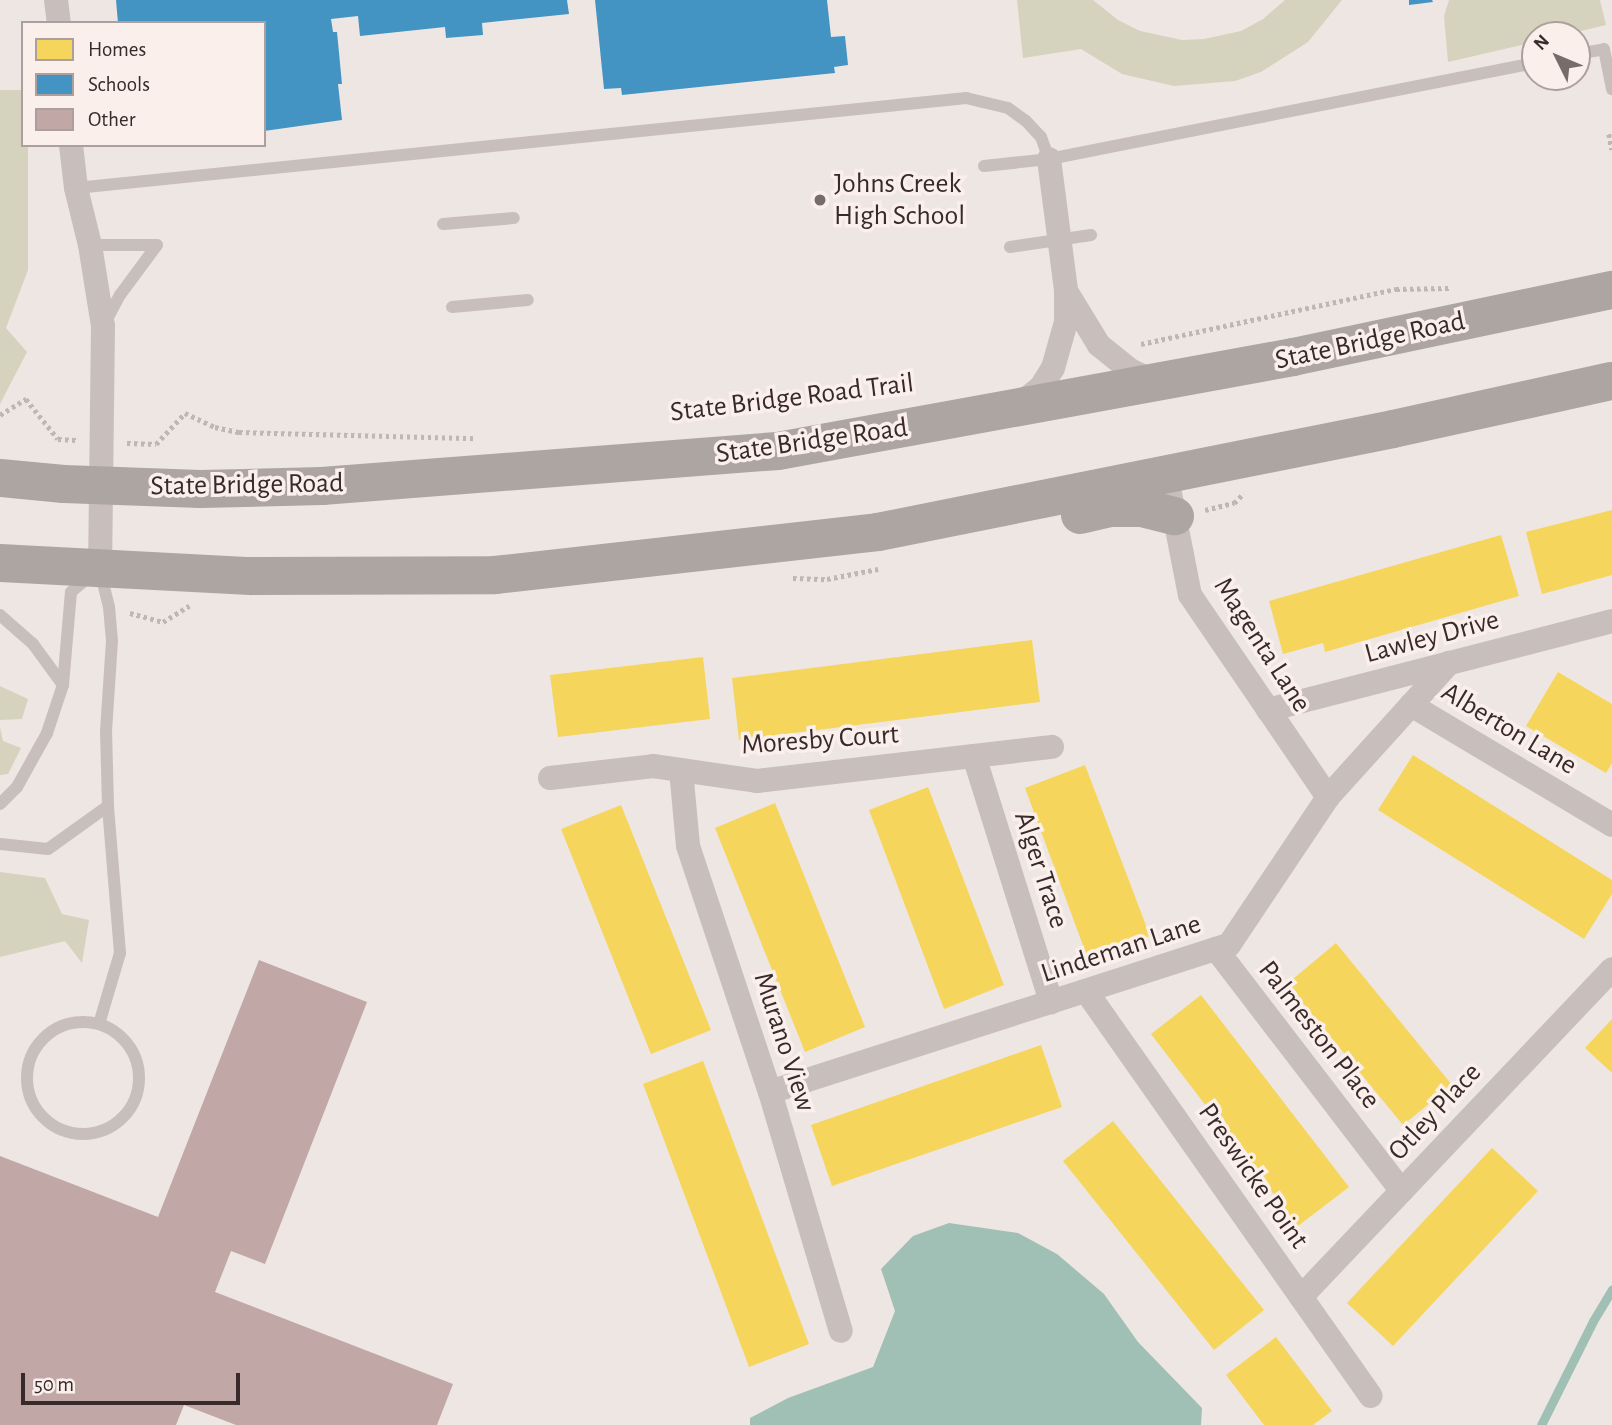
<!DOCTYPE html>
<html>
<head>
<meta charset="utf-8">
<style>
  body { margin:0 }
  #map { position:relative; width:1612px; height:1425px; overflow:hidden; background:#eee6e3; font-family:"Alegreya Sans",sans-serif }
  div>[style] { position:absolute }
  [style*='--x'] { left:calc(var(--x)*1px); top:calc(var(--y)*1px); width:calc(var(--w)*1px); rotate:calc(var(--a)*1deg) }
  .green>* { inset:0; background:#d5d2be }
  .water>* { inset:0; background:#a0c0b6 }
  .homes>* { inset:0; background:#f6d55c }
  .schools>* { inset:0; background:#4393c3 }
  .stream>* { height:9px; margin:-4.5px; padding:0 4.5px; transform-origin:4.5px; border-radius:4.5px; background:#a0c0b6 }
  .building>* { inset:0; background:#c1a7a6 }
  .path>* { height:4.5px; margin-top:-2.25px; transform-origin:0; background:repeating-linear-gradient(90deg,#c0b6b5 0 3.5px,transparent 0 7px) }
  .lane>* { height:12px; margin:-6px; padding:0 6px; transform-origin:6px; border-radius:6px; background:#c8bebc }
  .lane>.ring { margin:-6px; padding:0; box-sizing:content-box; background:none; border:12px solid #c8bebc; border-radius:50% }
  .street>* { height:24px; margin:-12px; padding:0 12px; transform-origin:12px; border-radius:12px; background:#c8bebc }
  .highway>* { height:38px; margin:-19px; padding:0 19px; transform-origin:19px; border-radius:19px; background:#ada5a2 }
  .dots>* { width:19px; height:19px; translate:-50% -50%; box-sizing:border-box; border:4px solid #faefeb; border-radius:50% }
  span { translate:-50% -50%; white-space:nowrap; text-align:center; line-height:1.15; -webkit-text-stroke:7px #faefeb; paint-order:stroke }
  .poi-label { font-size:28px; color:#382a2a }
  .left { translate:0 -50%; text-align:left }
  .street-label { font-size:28px; color:#382a2a }
  .legend { position:absolute; left:21px; top:21px; width:245px; height:126px; box-sizing:border-box; background:#faefeb; border:2px solid #aca09e; margin:0; padding:9px 12px; list-style:none; font-size:21px; color:#382a2a }
  .legend li { display:flex; align-items:center; gap:14px; height:35px }
  .legend b { width:35px; border:2px solid #aca09e }
  .north { position:absolute; left:1521px; top:21px; width:70px; height:70px; box-sizing:border-box; background:#faefeb; border:2px solid #aca09e; border-radius:50%; rotate:313deg; font-size:19px; font-weight:700; line-height:28px; text-align:center; color:#382a2a }
  .north::after { content:''; display:block; margin:auto; width:24px; height:32px; background:#786c6b; clip-path:polygon(50% 0,100% 100%,50% 72%,0 100%) }
  .scale { position:absolute; left:21px; top:1373px; width:219px; height:32px; box-sizing:border-box; border:4px solid #382a2a; border-top:0; padding-left:9px; font-size:21px; line-height:24px; white-space:nowrap; color:#382a2a; -webkit-text-stroke:5px #faefeb; paint-order:stroke }
</style>
</head>
<body>
<div id="map">
  <div class="green">
    <i style="clip-path:polygon(1017px 0,1093px 0,1118px 20px,1140px 31px,1182px 40px,1204px 39px,1241px 31px,1263px 19px,1285px 0,1342px 0,1308px 42px,1261px 72px,1235px 81px,1174px 86px,1122px 74px,1081px 49px,1023px 58px)"></i>
    <i style="clip-path:polygon(1449px 0,1600px 0,1606px 25px,1564px 35px,1535px 35px,1535px 42px,1448px 62px,1444px 16px)"></i>
    <i style="clip-path:polygon(0 90px,23px 90px,23px 145px,28px 145px,28px 270px,6px 328px,27px 352px,0 404px)"></i>
    <i style="clip-path:polygon(0 686px,28px 699px,22px 719px,0 720px)"></i>
    <i style="clip-path:polygon(0 727px,3px 741px,21px 748px,8px 774px,0 775px)"></i>
    <i style="clip-path:polygon(0 872px,45px 878px,62px 914px,89px 920px,82px 963px,65px 941px,0 957px)"></i>
  </div>
  <div class="water">
    <i style="clip-path:polygon(949px 1223px,1018px 1233px,1057px 1254px,1104px 1294px,1138px 1342px,1202px 1408px,1201px 1425px,750px 1425px,750px 1418px,788px 1398px,873px 1367px,895px 1311px,881px 1269px,913px 1236px)"></i>
  </div>
  <div class="homes">
    <i style="clip-path:polygon(1612px 510px,1612px 575px,1542px 594px,1526px 532px)"></i>
    <i style="clip-path:polygon(1501px 535px,1519px 596px,1325px 652px,1323px 643px,1283px 654px,1269px 601px)"></i>
    <i style="clip-path:polygon(1032px 640px,1040px 702px,739px 740px,732px 678px)"></i>
    <i style="clip-path:polygon(703px 657px,710px 719px,558px 737px,550px 675px)"></i>
    <i style="clip-path:polygon(1558px 672px,1612px 704px,1612px 763px,1606px 773px,1526px 726px)"></i>
    <i style="clip-path:polygon(1413px 755px,1612px 880px,1612px 894px,1584px 939px,1378px 810px)"></i>
    <i style="clip-path:polygon(1085px 765px,1150px 936px,1088px 959px,1025px 788px)"></i>
    <i style="clip-path:polygon(928px 787px,1004px 985px,944px 1009px,869px 810px)"></i>
    <i style="clip-path:polygon(775px 803px,865px 1027px,805px 1052px,715px 828px)"></i>
    <i style="clip-path:polygon(621px 805px,711px 1030px,651px 1054px,561px 829px)"></i>
    <i style="clip-path:polygon(1336px 943px,1452px 1085px,1403px 1125px,1287px 984px)"></i>
    <i style="clip-path:polygon(1201px 995px,1349px 1187px,1298px 1226px,1151px 1034px)"></i>
    <i style="clip-path:polygon(1612px 1019px,1612px 1073px,1585px 1048px)"></i>
    <i style="clip-path:polygon(1041px 1045px,1062px 1107px,832px 1186px,811px 1125px)"></i>
    <i style="clip-path:polygon(703px 1061px,809px 1344px,749px 1367px,643px 1084px)"></i>
    <i style="clip-path:polygon(1113px 1121px,1264px 1310px,1214px 1350px,1063px 1161px)"></i>
    <i style="clip-path:polygon(1492px 1148px,1538px 1191px,1393px 1346px,1347px 1303px)"></i>
    <i style="clip-path:polygon(1276px 1337px,1332px 1411px,1313px 1425px,1264px 1425px,1226px 1375px)"></i>
  </div>
  <div class="schools">
    <i style="clip-path:polygon(116px 0,567px 0,569px 14px,482px 23px,483px 35px,446px 38px,445px 27px,360px 36px,358px 16px,331px 19px,333px 32px,337px 32px,342px 84px,338px 84px,342px 120px,264px 131px,264px 23px,118px 23px)"></i>
    <i style="clip-path:polygon(595px 0,827px 0,831px 37px,845px 36px,848px 65px,834px 67px,835px 73px,622px 95px,621px 88px,604px 89px)"></i>
    <i style="clip-path:polygon(1409px 0,1432px 0,1433px 2px,1409px 5px)"></i>
  </div>
  <div class="stream">
    <i style="--x:1541;--y:1425;--w:116;--a:-63.4"></i>
    <i style="--x:1593;--y:1321;--w:37;--a:-59"></i>
  </div>
  <div class="building">
    <i style="clip-path:polygon(259px 960px,367px 1002px,265px 1264px,231px 1251px,215px 1292px,453px 1384px,437px 1425px,236px 1425px,184px 1405px,176px 1425px,0 1425px,0 1156px,158px 1217px)"></i>
  </div>
  <div class="path">
    <i style="--x:1609;--y:134;--w:16;--a:79"></i>
    <i style="--x:1141;--y:344;--w:261;--a:-12.2"></i>
    <i style="--x:1396;--y:289;--w:53;--a:-1.1"></i>
    <i style="--x:0;--y:415;--w:31;--a:-32"></i>
    <i style="--x:26;--y:399;--w:51;--a:51.3"></i>
    <i style="--x:58;--y:439;--w:18;--a:3"></i>
    <i style="--x:127;--y:443;--w:29;--a:2"></i>
    <i style="--x:156;--y:444;--w:42;--a:-46.9"></i>
    <i style="--x:185;--y:413;--w:33;--a:25"></i>
    <i style="--x:215;--y:427;--w:25;--a:12"></i>
    <i style="--x:239;--y:432;--w:236;--a:1.5"></i>
    <i style="--x:1205;--y:510;--w:30;--a:-14"></i>
    <i style="--x:1234;--y:503;--w:14;--a:-45"></i>
    <i style="--x:793;--y:578;--w:34;--a:2"></i>
    <i style="--x:827;--y:579;--w:52;--a:-11.1"></i>
    <i style="--x:130;--y:613;--w:34;--a:15"></i>
    <i style="--x:163;--y:622;--w:31;--a:-32"></i>
  </div>
  <div class="lane">
    <i style="--x:1577;--y:54;--w:27;--a:-10"></i>
    <i style="--x:1604;--y:49;--w:41;--a:78.7"></i>
    <i style="--x:984;--y:166;--w:65;--a:-6.1"></i>
    <i style="--x:1049;--y:159;--w:495;--a:-11.2"></i>
    <i style="--x:76;--y:188;--w:895;--a:-5.77"></i>
    <i style="--x:966;--y:98;--w:43;--a:13.4"></i>
    <i style="--x:1008;--y:108;--w:22;--a:36"></i>
    <i style="--x:1026;--y:121;--w:22;--a:47"></i>
    <i style="--x:1041;--y:137;--w:23;--a:70"></i>
    <i style="--x:443;--y:224;--w:71;--a:-4.8"></i>
    <i style="--x:90;--y:245;--w:67;--a:0"></i>
    <i style="--x:1010;--y:247;--w:82;--a:-8.4"></i>
    <i style="--x:452;--y:307;--w:76;--a:-5.3"></i>
    <i style="--x:105;--y:323;--w:32;--a:-62"></i>
    <i style="--x:120;--y:295;--w:62;--a:-53.5"></i>
    <i style="--x:0;--y:615;--w:44;--a:41.3"></i>
    <i style="--x:33;--y:644;--w:51;--a:53.8"></i>
    <i style="--x:0;--y:804;--w:24;--a:-45"></i>
    <i style="--x:17;--y:787;--w:62;--a:-60.9"></i>
    <i style="--x:47;--y:733;--w:51;--a:-71.6"></i>
    <i style="--x:63;--y:685;--w:93;--a:-85.1"></i>
    <i style="--x:71;--y:592;--w:25;--a:-40"></i>
    <i style="--x:0;--y:844;--w:48;--a:5.9"></i>
    <i style="--x:48;--y:849;--w:74;--a:-35.6"></i>
    <i class="ring" style="left:27px;top:1022px;width:100px;height:100px"></i>
    <i style="--x:99;--y:1024;--w:74;--a:-73.5"></i>
    <i style="--x:120;--y:953;--w:147;--a:-94.7"></i>
    <i style="--x:108;--y:806;--w:75;--a:-91.5"></i>
    <i style="--x:106;--y:731;--w:90;--a:-86.2"></i>
    <i style="--x:112;--y:641;--w:34;--a:-95"></i>
    <i style="--x:109;--y:607;--w:34;--a:-104"></i>
  </div>
  <div class="street">
    <i style="--x:56;--y:0;--w:23;--a:83"></i>
    <i style="--x:71;--y:145;--w:43;--a:83.4"></i>
    <i style="--x:76;--y:188;--w:59;--a:76.2"></i>
    <i style="--x:90;--y:245;--w:82;--a:80.9"></i>
    <i style="--x:103;--y:326;--w:242;--a:90.7"></i>
    <i style="--x:1066;--y:291;--w:63;--a:58.6"></i>
    <i style="--x:1099;--y:345;--w:40;--a:39"></i>
    <i style="--x:1130;--y:370;--w:28;--a:26"></i>
    <i style="--x:1020;--y:404;--w:27;--a:-39"></i>
    <i style="--x:1041;--y:387;--w:22;--a:-58"></i>
    <i style="--x:1053;--y:368;--w:48;--a:-74.2"></i>
    <i style="--x:1066;--y:322;--w:32;--a:-90"></i>
    <i style="--x:1066;--y:290;--w:132;--a:-97.4"></i>
    <i style="--x:1166;--y:473;--w:124;--a:78.9"></i>
    <i style="--x:1190;--y:595;--w:245;--a:55.7"></i>
    <i style="--x:1411;--y:705;--w:234;--a:30.8"></i>
    <i style="--x:1268;--y:710;--w:355;--a:-14.5"></i>
    <i style="--x:974;--y:756;--w:258;--a:72.6"></i>
    <i style="--x:681;--y:770;--w:76;--a:84.7"></i>
    <i style="--x:688;--y:846;--w:259;--a:71.6"></i>
    <i style="--x:770;--y:1092;--w:249;--a:73.5"></i>
    <i style="--x:550;--y:778;--w:104;--a:-6.6"></i>
    <i style="--x:653;--y:766;--w:105;--a:8.2"></i>
    <i style="--x:757;--y:781;--w:297;--a:-6.6"></i>
    <i style="--x:1216;--y:949;--w:305;--a:52.5"></i>
    <i style="--x:1086;--y:991;--w:495;--a:54.9"></i>
    <i style="--x:770;--y:1092;--w:482;--a:-17.8"></i>
    <i style="--x:1229;--y:945;--w:178;--a:-56.2"></i>
    <i style="--x:1328;--y:797;--w:181;--a:-47.9"></i>
    <i style="--x:1301;--y:1297;--w:452;--a:-46.5"></i>
  </div>
  <div class="highway">
    <i style="--x:0;--y:478;--w:64;--a:5.4"></i>
    <i style="--x:64;--y:484;--w:136;--a:2.1"></i>
    <i style="--x:200;--y:489;--w:122;--a:-1.4"></i>
    <i style="--x:322;--y:486;--w:457;--a:-4.4"></i>
    <i style="--x:778;--y:451;--w:524;--a:-10.34"></i>
    <i style="--x:1293;--y:357;--w:326;--a:-11.9"></i>
    <i style="--x:1080;--y:515;--w:31;--a:-13"></i>
    <i style="--x:1110;--y:508;--w:32;--a:0"></i>
    <i style="--x:1142;--y:508;--w:34;--a:14"></i>
    <i style="--x:0;--y:563;--w:251;--a:3"></i>
    <i style="--x:251;--y:576;--w:244;--a:-0.2"></i>
    <i style="--x:495;--y:575;--w:385;--a:-6.4"></i>
    <i style="--x:878;--y:532;--w:525;--a:-11.31"></i>
    <i style="--x:1393;--y:429;--w:224;--a:-12.4"></i>
  </div>
  <div class="dots">
    <i style="left:820px;top:200px;background:#786c6b"></i>
  </div>
  <div class="poi-label">
    <span class="left" style="left:834px;top:200px">Johns Creek<br>High School</span>
  </div>
  <div class="street-label">
    <span style="left:1370px;top:341px;rotate:-12deg">State Bridge Road</span>
    <span style="left:792px;top:398px;rotate:-7deg">State Bridge Road Trail</span>
    <span style="left:812px;top:441px;rotate:-8deg">State Bridge Road</span>
    <span style="left:247px;top:485px;rotate:-1deg">State Bridge Road</span>
    <span style="left:1432px;top:637px;rotate:-15deg">Lawley Drive</span>
    <span style="left:1262px;top:645px;rotate:57deg">Magenta Lane</span>
    <span style="left:1509px;top:729px;rotate:31deg">Alberton Lane</span>
    <span style="left:820px;top:740px;rotate:-4deg">Moresby Court</span>
    <span style="left:1041px;top:870px;rotate:72deg">Alger Trace</span>
    <span style="left:1121px;top:949px;rotate:-18deg">Lindeman Lane</span>
    <span style="left:1319px;top:1035px;rotate:52deg">Palmeston Place</span>
    <span style="left:784px;top:1042px;rotate:72deg">Murano View</span>
    <span style="left:1435px;top:1112px;rotate:-47deg">Otley Place</span>
    <span style="left:1253px;top:1176px;rotate:55deg">Preswicke Point</span>
  </div>
  <ul class="legend">
  <li><b style="height:19px;background:#f6d55c"></b>Homes</li>
  <li><b style="height:19px;background:#4393c3"></b>Schools</li>
  <li><b style="height:19px;background:#c1a7a6"></b>Other</li>
  </ul>
  <div class="north">N</div>
  <div class="scale">50 m</div>
</div>
</body>
</html>
